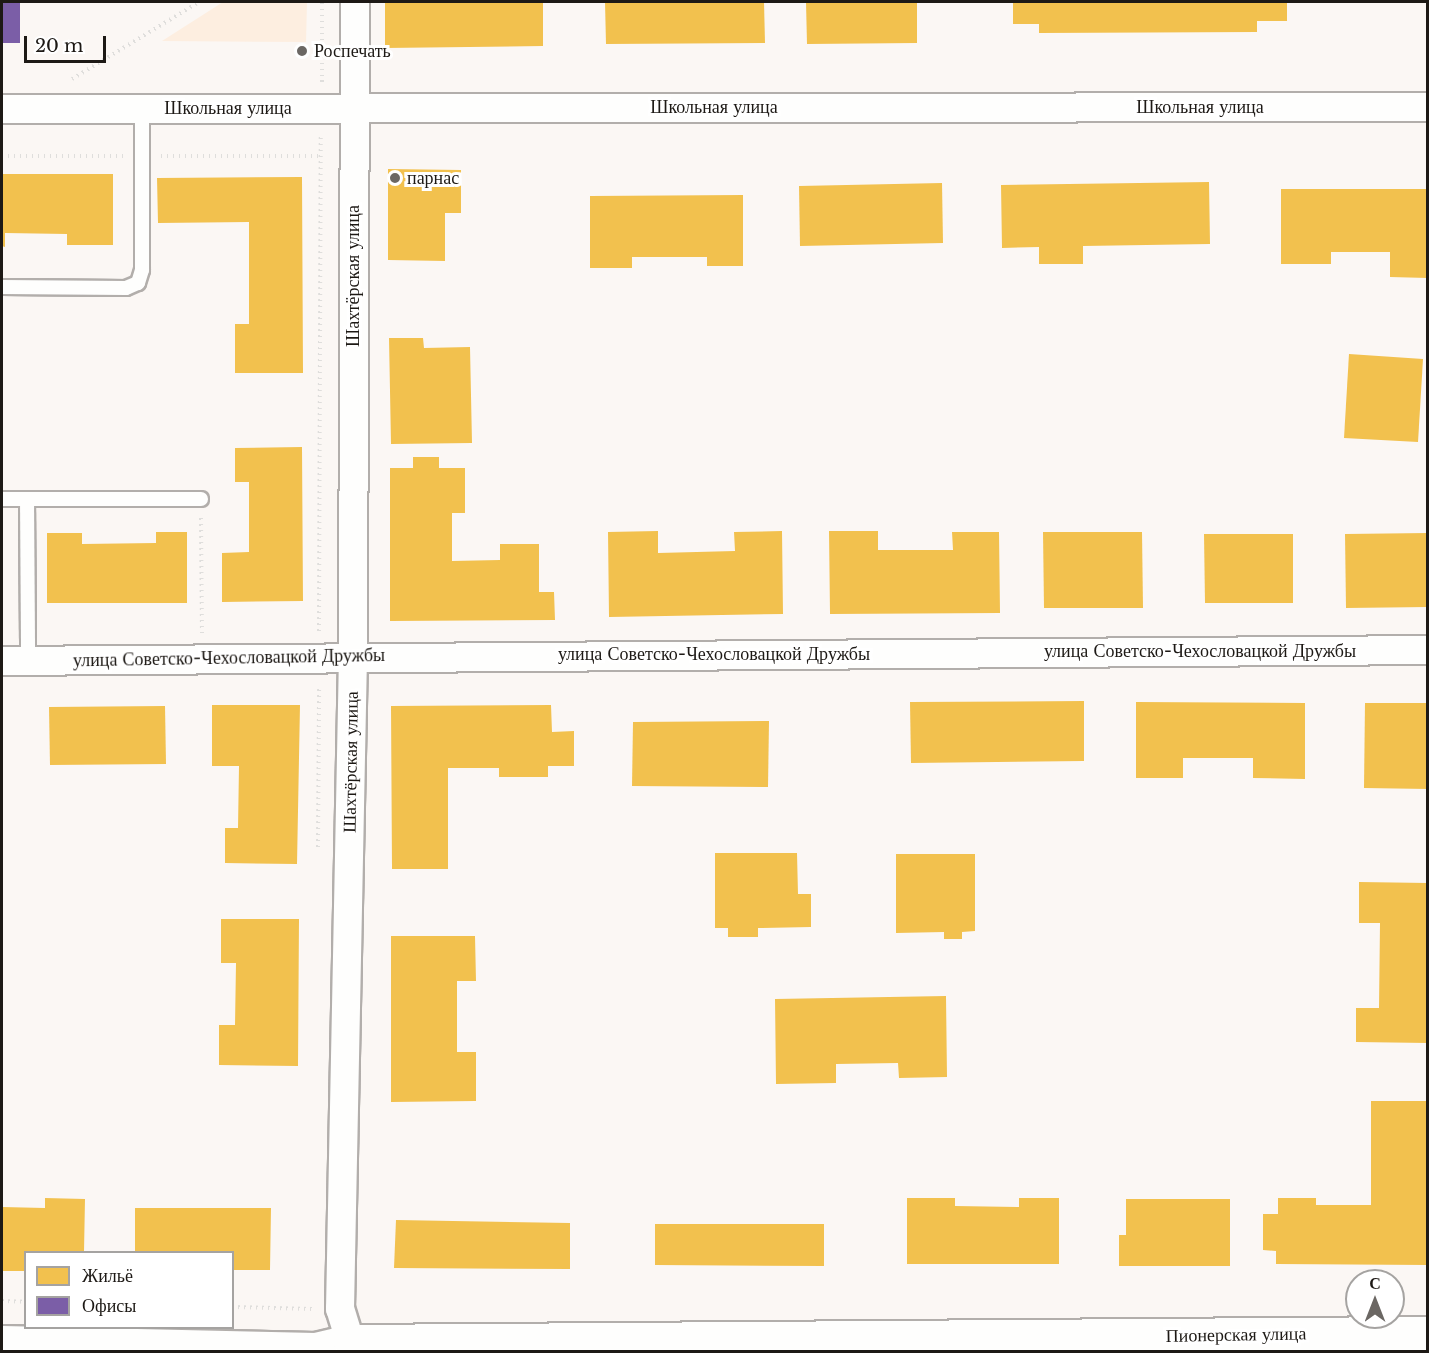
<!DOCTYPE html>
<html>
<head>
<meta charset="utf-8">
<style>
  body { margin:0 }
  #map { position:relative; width:1429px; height:1353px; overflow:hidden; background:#fbf7f4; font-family:"Libre Baskerville",serif }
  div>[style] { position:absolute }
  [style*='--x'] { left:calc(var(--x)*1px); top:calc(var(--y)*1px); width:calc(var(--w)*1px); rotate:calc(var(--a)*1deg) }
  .green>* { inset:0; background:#fdeee0 }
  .homes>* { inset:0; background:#f2c14e }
  .offices>* { inset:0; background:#7b5ea7 }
  .path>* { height:4px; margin-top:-2px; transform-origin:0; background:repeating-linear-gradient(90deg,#dfdedc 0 1.5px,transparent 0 6px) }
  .roads { filter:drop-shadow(2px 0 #b2aeab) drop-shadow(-2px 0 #b2aeab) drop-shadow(0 2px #b2aeab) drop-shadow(0 -2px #b2aeab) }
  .service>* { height:14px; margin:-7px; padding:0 7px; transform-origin:7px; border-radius:7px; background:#fefefd }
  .minor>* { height:28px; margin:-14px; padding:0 14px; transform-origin:14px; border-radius:14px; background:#fefefd }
  .tertiary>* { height:33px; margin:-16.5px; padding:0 16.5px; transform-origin:16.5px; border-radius:16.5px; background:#fefefd }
  .dots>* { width:16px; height:16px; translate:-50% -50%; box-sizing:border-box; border:3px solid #fff; border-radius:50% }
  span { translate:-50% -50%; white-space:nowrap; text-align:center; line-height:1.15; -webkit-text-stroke:6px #fff; paint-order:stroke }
  .poi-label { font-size:18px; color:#1d1915 }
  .left { translate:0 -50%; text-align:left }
  .street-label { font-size:18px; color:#1d1915 }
  .frame { position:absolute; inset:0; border:3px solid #1d1915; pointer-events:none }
  .legend { position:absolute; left:24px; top:1251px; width:210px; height:78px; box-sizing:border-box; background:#fff; border:2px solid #a5a3a1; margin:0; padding:8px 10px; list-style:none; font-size:18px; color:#1d1915 }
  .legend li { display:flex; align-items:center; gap:12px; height:30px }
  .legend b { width:30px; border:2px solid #a5a3a1 }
  .north { position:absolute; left:1345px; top:1269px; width:60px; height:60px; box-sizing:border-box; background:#fff; border:2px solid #a5a3a1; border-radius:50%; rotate:0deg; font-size:16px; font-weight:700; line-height:24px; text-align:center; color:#1d1915 }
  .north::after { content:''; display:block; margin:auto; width:21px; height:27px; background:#6b6763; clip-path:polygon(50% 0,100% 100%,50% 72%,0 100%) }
  .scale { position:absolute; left:24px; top:36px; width:82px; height:27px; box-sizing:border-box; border:3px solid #1d1915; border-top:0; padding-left:8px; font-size:18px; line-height:21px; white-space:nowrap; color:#1d1915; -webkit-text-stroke:4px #fff; paint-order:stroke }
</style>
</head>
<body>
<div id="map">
  <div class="green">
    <i style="clip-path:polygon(223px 2px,307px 2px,306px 42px,162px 41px)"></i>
  </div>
  <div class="homes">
    <i style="clip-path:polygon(385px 2px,543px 2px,543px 46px,385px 48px)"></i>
    <i style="clip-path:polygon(605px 2px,764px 2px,765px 43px,606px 44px)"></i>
    <i style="clip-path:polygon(806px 2px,917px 2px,917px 43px,807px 44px)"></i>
    <i style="clip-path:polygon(1013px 2px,1287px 2px,1287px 21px,1257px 21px,1257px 32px,1039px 33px,1039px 24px,1013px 24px)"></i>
    <i style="clip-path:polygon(388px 169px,461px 170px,461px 213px,445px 213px,445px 261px,388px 260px)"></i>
    <i style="clip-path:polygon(2px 174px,113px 174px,113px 245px,67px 245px,67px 234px,5px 233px,5px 247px,2px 246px)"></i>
    <i style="clip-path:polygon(302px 177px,303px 373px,235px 373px,235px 324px,249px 324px,249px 222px,158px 223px,157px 178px)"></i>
    <i style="clip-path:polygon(1209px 182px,1210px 244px,1083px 246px,1083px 264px,1039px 264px,1039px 247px,1002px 248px,1001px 185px)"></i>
    <i style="clip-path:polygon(942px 183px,943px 243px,800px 246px,799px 186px)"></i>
    <i style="clip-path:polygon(1281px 189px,1428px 189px,1428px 278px,1390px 277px,1390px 252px,1331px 252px,1331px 264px,1281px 264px)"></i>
    <i style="clip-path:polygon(743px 195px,743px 266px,707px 266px,707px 257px,632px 257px,632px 268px,590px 268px,590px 196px)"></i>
    <i style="clip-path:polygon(389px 338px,423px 338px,424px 348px,470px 347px,472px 443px,391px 444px)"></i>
    <i style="clip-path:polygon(1349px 354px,1423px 359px,1418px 442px,1344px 438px)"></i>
    <i style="clip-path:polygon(302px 447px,303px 601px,222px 602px,222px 553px,249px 552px,249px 482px,235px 482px,235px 448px)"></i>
    <i style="clip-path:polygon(413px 457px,439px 457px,439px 468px,465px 468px,465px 513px,452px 513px,452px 561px,500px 560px,500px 544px,539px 544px,539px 592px,554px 592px,555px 620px,390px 621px,390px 468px,413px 468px)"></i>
    <i style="clip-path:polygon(658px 531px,658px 553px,735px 551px,734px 532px,782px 531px,783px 614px,609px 617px,608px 532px)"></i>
    <i style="clip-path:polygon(829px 531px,878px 531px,878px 550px,953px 550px,952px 532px,999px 532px,1000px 613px,830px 614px)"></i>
    <i style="clip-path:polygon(156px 532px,187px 532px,187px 603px,47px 603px,47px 533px,82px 533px,82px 544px,156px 543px)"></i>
    <i style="clip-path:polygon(1043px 532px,1142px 532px,1143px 608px,1044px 608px)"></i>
    <i style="clip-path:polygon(1428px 533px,1428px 607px,1346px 608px,1345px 534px)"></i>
    <i style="clip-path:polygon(1204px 534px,1293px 534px,1293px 603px,1205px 603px)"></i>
    <i style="clip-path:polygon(1084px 701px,1084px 761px,911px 763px,910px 702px)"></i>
    <i style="clip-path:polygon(1136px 702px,1305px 703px,1305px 779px,1253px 778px,1253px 758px,1183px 758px,1183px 778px,1136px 778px)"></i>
    <i style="clip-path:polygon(1365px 703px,1428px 703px,1428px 789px,1364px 788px)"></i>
    <i style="clip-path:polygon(212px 705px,300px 705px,297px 864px,225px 863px,225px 828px,238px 828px,239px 766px,212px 766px)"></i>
    <i style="clip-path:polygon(551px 705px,552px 732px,574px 731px,574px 766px,548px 766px,548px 777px,499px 777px,499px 768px,448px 768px,448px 869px,392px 869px,391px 706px)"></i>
    <i style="clip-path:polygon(165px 706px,166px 764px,50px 765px,49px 707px)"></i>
    <i style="clip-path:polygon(769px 721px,768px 787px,632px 786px,633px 722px)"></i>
    <i style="clip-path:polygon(715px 853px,797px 853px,798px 894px,811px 894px,811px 927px,758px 928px,758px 937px,728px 937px,728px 928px,715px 928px)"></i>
    <i style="clip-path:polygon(896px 854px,975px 854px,975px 931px,962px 932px,962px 939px,944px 939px,944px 932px,896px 933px)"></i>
    <i style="clip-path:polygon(1359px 882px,1428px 883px,1428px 1043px,1356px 1042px,1356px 1008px,1379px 1008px,1380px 923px,1359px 923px)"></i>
    <i style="clip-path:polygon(221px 919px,299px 919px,298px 1066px,219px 1065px,219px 1025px,235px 1025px,236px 963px,221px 963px)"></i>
    <i style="clip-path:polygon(391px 936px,475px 936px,476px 981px,457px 981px,457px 1052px,476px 1052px,476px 1101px,391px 1102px)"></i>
    <i style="clip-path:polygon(946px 996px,947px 1077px,899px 1078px,898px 1063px,836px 1064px,836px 1083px,776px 1084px,775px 999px)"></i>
    <i style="clip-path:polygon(1371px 1101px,1428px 1101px,1428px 1265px,1276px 1264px,1276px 1251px,1263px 1250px,1263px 1214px,1278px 1214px,1278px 1198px,1316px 1198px,1316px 1205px,1371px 1205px)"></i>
    <i style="clip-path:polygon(45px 1198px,85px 1199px,84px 1252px,26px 1252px,26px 1271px,2px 1271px,2px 1207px,45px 1208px)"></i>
    <i style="clip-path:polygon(907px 1198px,955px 1198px,955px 1206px,1019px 1207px,1019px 1198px,1059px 1198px,1059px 1264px,907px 1264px)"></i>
    <i style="clip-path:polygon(1126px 1199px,1230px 1199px,1230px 1266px,1119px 1266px,1119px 1235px,1126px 1235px)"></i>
    <i style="clip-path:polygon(135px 1208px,271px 1208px,270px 1270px,232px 1270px,232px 1252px,135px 1252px)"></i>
    <i style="clip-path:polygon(396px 1220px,570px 1223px,570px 1269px,394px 1268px)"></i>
    <i style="clip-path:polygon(655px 1224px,824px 1224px,824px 1266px,655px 1265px)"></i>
  </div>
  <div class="offices">
    <i style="clip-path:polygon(2px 2px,20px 2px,20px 43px,2px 43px)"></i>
  </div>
  <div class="path">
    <i style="--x:72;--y:79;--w:149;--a:-31.2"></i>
    <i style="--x:322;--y:82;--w:80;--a:-90"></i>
    <i style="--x:2;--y:156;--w:122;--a:0"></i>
    <i style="--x:161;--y:156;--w:160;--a:0"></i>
    <i style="--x:201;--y:518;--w:115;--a:89.5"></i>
    <i style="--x:319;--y:631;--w:496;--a:-89.8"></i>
    <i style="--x:318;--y:847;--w:160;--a:-89.6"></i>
    <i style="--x:2;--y:1301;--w:24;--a:2"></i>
    <i style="--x:232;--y:1307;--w:80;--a:1.4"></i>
  </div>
  <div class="roads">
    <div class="service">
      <i style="--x:2;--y:287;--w:124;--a:0.5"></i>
      <i style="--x:126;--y:288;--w:13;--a:-23"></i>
      <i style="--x:138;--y:283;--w:14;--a:-73"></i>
      <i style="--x:142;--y:270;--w:161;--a:-90"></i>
      <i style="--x:2;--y:499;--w:199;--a:0"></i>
      <i style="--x:27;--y:499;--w:161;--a:89.6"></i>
    </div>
    <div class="minor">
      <i style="--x:2;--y:109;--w:1426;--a:-0.08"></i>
      <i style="--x:2;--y:661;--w:1426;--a:-0.44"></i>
      <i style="--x:350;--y:1341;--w:34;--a:-107"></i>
      <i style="--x:340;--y:1309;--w:653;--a:-88.86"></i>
      <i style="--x:353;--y:656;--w:654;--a:-89.82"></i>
    </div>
    <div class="tertiary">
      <i style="--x:2;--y:1342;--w:313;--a:1.3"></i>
      <i style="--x:315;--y:1349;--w:36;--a:-13"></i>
      <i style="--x:350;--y:1341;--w:1078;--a:-0.43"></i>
    </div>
  </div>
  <div class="dots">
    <i style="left:302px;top:51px;background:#6b6763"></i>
    <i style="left:395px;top:178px;background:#6b6763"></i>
  </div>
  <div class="poi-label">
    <span class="left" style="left:314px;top:51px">Роспечать</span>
    <span class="left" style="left:407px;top:178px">парнас</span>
  </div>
  <div class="street-label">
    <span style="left:714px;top:107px">Школьная улица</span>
    <span style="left:1200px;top:107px">Школьная улица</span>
    <span style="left:228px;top:108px">Школьная улица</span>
    <span style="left:353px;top:276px;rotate:-90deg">Шахтёрская улица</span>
    <span style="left:1200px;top:651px">улица Советско-Чехословацкой Дружбы</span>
    <span style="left:714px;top:654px">улица Советско-Чехословацкой Дружбы</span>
    <span style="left:229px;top:658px;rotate:-1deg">улица Советско-Чехословацкой Дружбы</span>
    <span style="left:351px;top:762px;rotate:-89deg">Шахтёрская улица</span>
    <span style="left:1236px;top:1335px;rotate:-1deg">Пионерская улица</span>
  </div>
  <div class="frame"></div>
  <ul class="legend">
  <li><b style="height:16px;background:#f2c14e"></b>Жильё</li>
  <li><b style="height:16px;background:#7b5ea7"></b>Офисы</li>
  </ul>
  <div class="north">С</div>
  <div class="scale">20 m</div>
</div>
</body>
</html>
